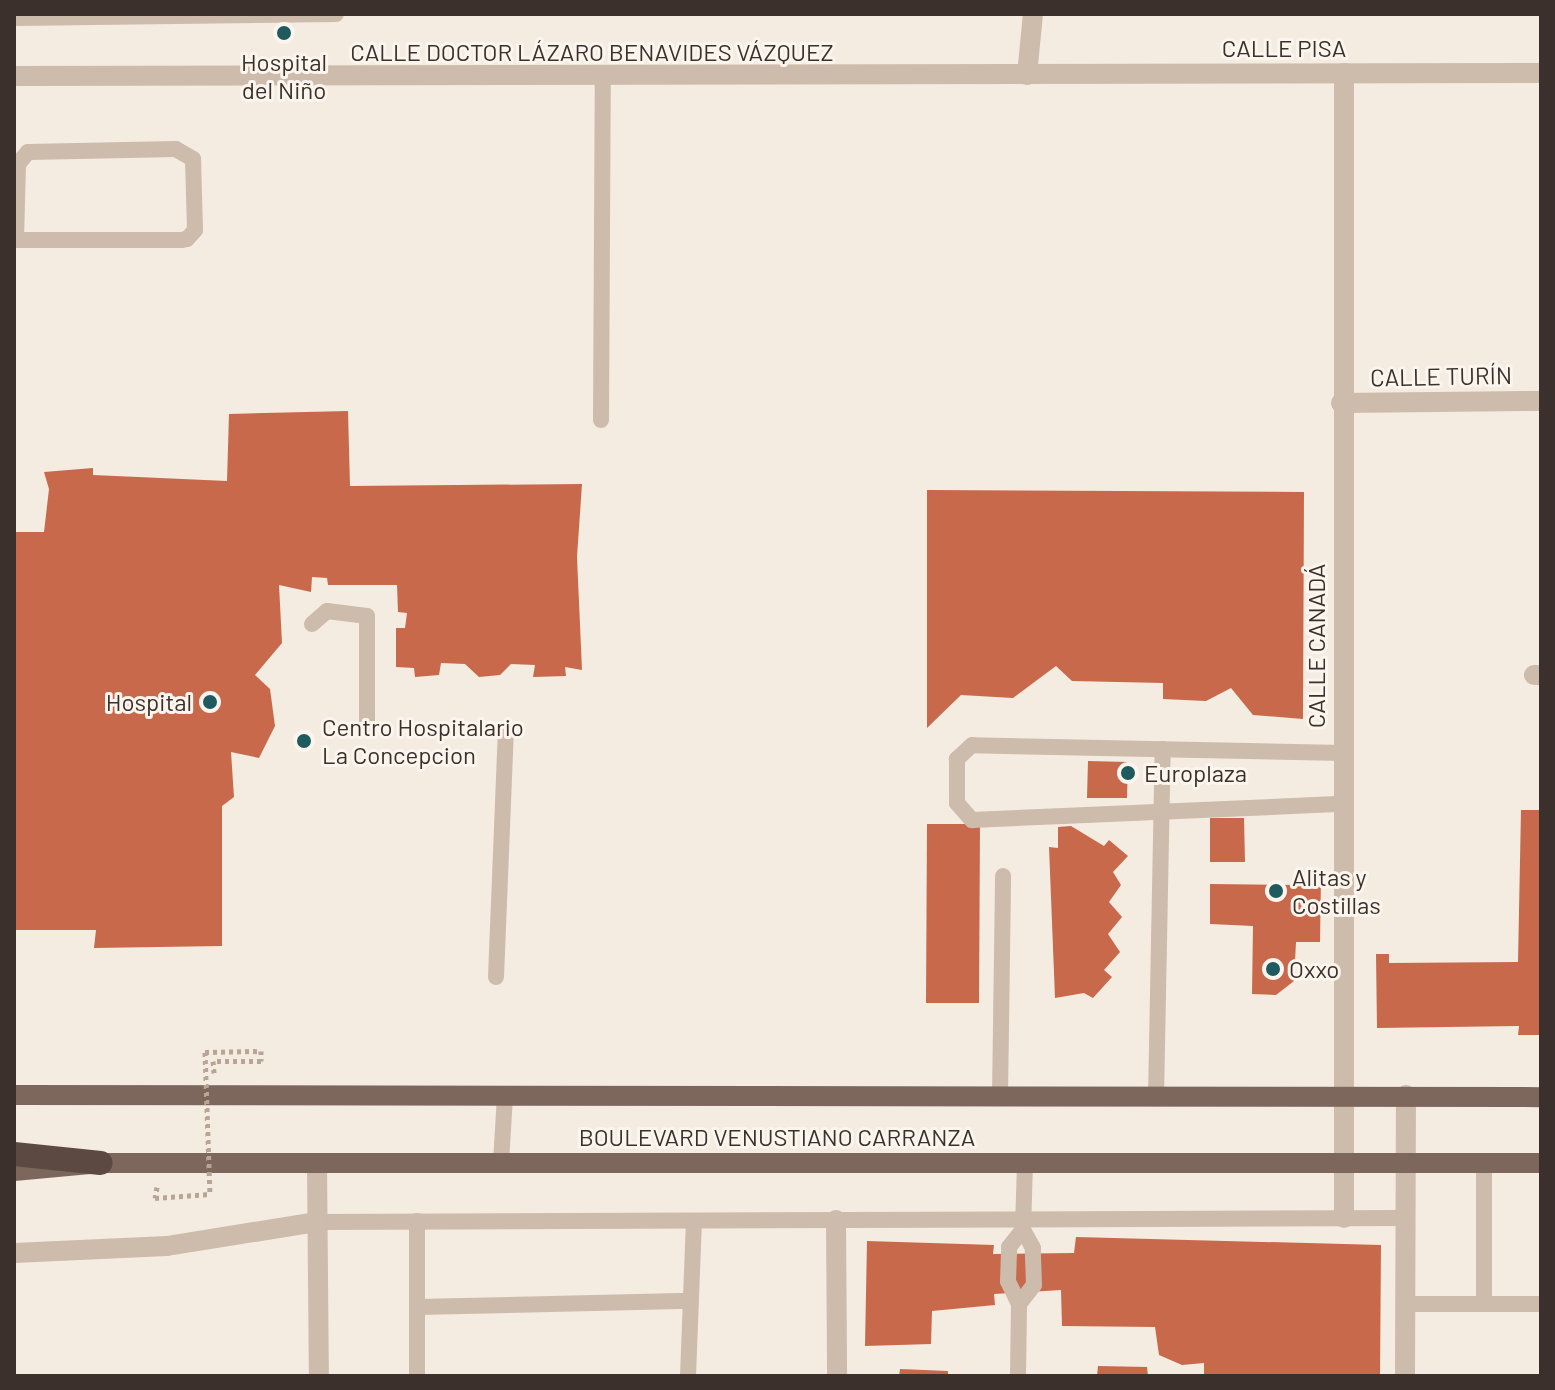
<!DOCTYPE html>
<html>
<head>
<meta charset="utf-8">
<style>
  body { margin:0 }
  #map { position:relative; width:1555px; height:1390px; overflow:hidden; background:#f4ebe1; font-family:Barlow,sans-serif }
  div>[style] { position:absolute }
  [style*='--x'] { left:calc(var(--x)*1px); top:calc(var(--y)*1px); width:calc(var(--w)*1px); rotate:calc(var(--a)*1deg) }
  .building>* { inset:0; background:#c8694b }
  .path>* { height:5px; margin-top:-2.5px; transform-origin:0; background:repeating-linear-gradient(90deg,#b9a596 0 4px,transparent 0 8px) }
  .lane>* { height:16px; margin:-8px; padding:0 8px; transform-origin:8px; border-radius:8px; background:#cdbbac }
  .street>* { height:20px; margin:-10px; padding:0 10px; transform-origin:10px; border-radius:10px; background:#cdbbac }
  .primary>* { height:20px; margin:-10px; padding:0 10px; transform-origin:10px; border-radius:10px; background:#7d675c }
  .highway>* { height:24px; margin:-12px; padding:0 12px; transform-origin:12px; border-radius:12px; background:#5c4a42 }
  .path-bridge>* { height:5px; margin-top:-2.5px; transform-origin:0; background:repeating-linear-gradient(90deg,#b9a596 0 4px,transparent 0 8px) }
  .dots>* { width:22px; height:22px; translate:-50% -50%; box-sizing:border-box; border:4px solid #fbf5ee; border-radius:50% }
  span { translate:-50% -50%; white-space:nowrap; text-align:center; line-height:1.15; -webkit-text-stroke:6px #fbf5ee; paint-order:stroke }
  .street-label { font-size:24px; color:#3b302b }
  .poi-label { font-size:24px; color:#3b302b }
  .right { translate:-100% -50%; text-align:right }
  .left { translate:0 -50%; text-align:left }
  .frame { position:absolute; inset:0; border:16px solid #3b302b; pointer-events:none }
</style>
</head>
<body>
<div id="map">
  <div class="building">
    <i style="clip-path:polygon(348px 411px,350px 486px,582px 484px,577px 557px,582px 670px,565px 667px,566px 676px,533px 677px,535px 665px,511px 664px,500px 675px,479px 677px,465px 664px,441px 663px,439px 675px,415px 677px,414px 668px,396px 667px,396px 628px,405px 628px,407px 613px,398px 612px,397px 585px,328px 585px,327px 578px,312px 577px,311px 592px,279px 585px,282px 643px,255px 675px,270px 689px,275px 726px,259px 758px,231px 752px,234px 797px,222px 806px,222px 946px,94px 948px,96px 930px,14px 930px,14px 532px,44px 532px,49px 489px,44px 472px,93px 468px,93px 475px,227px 481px,229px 414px)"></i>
    <i style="clip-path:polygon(927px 490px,1304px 492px,1303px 719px,1253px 715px,1231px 688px,1206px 701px,1163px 699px,1163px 683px,1072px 681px,1056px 666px,1013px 698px,961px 695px,927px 728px)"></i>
    <i style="clip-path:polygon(1088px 761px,1128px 762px,1127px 798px,1087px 798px)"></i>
    <i style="clip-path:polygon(1521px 810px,1541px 810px,1541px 1035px,1518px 1035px,1519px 1026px,1377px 1028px,1376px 954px,1389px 954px,1389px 963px,1518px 962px)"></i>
    <i style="clip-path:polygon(1210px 818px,1244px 818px,1245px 862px,1210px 862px)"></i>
    <i style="clip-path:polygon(927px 824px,980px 824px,979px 1003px,926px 1003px)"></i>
    <i style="clip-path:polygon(1071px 826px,1104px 846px,1109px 840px,1128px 856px,1113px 872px,1121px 885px,1109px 902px,1122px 917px,1108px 934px,1120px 952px,1104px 970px,1112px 977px,1093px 998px,1084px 993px,1055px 998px,1049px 847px,1058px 848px,1058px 827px)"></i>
    <i style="clip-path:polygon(1321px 877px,1320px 942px,1296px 942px,1294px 981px,1276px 995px,1252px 994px,1253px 926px,1210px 924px,1210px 884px,1297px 885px,1298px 878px)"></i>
    <i style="clip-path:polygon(1076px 1237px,1381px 1245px,1380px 1376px,1204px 1376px,1204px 1363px,1182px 1365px,1159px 1355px,1155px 1327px,1062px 1326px,1061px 1290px,994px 1294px,995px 1305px,932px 1311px,931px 1344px,865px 1346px,867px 1241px,994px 1245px,993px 1254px,1074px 1253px)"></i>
    <i style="clip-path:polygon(1098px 1366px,1147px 1367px,1148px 1376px,1097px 1376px)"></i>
    <i style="clip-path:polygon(900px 1369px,948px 1371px,948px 1376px,899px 1376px)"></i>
  </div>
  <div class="path">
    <i style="--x:205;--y:1052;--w:56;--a:-1"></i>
    <i style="--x:261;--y:1051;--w:10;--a:90"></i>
    <i style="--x:261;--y:1061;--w:48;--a:180"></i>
    <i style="--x:213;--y:1061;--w:12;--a:85"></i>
    <i style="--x:157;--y:1187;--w:11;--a:100"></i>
    <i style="--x:155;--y:1198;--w:55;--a:-4.2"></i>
  </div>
  <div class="lane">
    <i style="--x:14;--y:18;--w:322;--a:-0.7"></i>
    <i style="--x:14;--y:240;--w:167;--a:0"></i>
    <i style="--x:181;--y:240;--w:6;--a:-9"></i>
    <i style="--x:187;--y:239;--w:12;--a:-48"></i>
    <i style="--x:195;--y:230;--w:71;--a:-91.6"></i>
    <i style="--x:193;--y:159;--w:20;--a:-150"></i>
    <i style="--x:176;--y:149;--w:148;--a:178.8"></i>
    <i style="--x:28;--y:152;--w:16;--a:130"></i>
    <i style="--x:18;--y:164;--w:76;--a:91.5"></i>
    <i style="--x:601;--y:420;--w:342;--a:-89.7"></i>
    <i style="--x:312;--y:624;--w:20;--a:-41"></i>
    <i style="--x:327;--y:611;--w:40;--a:7.1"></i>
    <i style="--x:367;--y:616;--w:109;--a:90"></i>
    <i style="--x:1343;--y:753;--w:371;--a:-178.8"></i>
    <i style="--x:972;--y:745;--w:21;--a:137"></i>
    <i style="--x:957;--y:759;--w:44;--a:90"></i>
    <i style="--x:957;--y:803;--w:23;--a:49"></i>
    <i style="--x:972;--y:820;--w:371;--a:-2.5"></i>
    <i style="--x:496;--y:977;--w:248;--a:-87.7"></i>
    <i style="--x:1000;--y:1097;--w:221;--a:-89.2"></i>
    <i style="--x:1156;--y:1098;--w:349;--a:-88.9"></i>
    <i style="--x:501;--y:1163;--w:67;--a:-86.6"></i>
    <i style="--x:417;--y:1221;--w:155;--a:90"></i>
    <i style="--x:317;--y:1222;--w:1088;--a:-0.21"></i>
    <i style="--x:1019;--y:1304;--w:24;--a:-52"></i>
    <i style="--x:1034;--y:1285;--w:37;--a:-92"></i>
    <i style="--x:1033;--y:1248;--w:21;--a:-119"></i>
    <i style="--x:1023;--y:1230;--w:67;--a:-88.3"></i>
    <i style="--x:1405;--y:1304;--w:136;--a:0"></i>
    <i style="--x:1484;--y:1304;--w:141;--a:-90"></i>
    <i style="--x:417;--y:1307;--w:274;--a:-1.3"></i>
    <i style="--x:688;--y:1376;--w:155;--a:-87.8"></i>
    <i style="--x:1018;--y:1376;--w:72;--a:-89.2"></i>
    <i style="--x:1019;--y:1304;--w:25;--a:-116"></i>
    <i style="--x:1008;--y:1281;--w:34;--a:-88"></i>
    <i style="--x:1009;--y:1247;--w:22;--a:-51"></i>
  </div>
  <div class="street">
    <i style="--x:1344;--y:73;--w:1145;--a:90"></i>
    <i style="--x:1027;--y:75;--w:61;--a:-84.4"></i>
    <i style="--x:14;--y:76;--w:1527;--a:-0.11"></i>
    <i style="--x:1341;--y:403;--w:200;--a:-0.6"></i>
    <i style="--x:1534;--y:675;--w:7;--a:0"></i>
    <i style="--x:317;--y:1163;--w:213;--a:89.5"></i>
    <i style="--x:836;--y:1220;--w:156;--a:89.6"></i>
    <i style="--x:14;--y:1253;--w:153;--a:-2.6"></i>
    <i style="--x:167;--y:1246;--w:152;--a:-9.1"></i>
    <i style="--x:1405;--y:1376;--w:281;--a:-89.8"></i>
  </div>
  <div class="primary">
    <i style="--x:14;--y:1095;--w:1527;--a:0.08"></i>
    <i style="--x:14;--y:1171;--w:87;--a:-5.3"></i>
    <i style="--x:101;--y:1163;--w:1440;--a:0"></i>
  </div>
  <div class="highway">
    <i style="--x:14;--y:1154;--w:87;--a:5.9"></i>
  </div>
  <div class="path-bridge">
    <i style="--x:205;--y:1052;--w:142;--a:88"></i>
  </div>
  <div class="dots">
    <i style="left:284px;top:33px;background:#1f5a5e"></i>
    <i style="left:210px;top:702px;background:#1f5a5e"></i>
    <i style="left:304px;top:741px;background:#1f5a5e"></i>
    <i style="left:1128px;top:773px;background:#1f5a5e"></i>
    <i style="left:1276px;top:891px;background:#1f5a5e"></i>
    <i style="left:1273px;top:969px;background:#1f5a5e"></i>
  </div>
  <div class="street-label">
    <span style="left:1284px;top:48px">CALLE PISA</span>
    <span style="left:592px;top:52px">CALLE DOCTOR LÁZARO BENAVIDES VÁZQUEZ</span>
    <span style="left:1441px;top:376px;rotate:-1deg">CALLE TURÍN</span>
    <span style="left:1316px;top:646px;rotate:-90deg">CALLE CANADÁ</span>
    <span style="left:777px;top:1137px">BOULEVARD VENUSTIANO CARRANZA</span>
  </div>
  <div class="poi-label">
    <span style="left:284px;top:76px">Hospital<br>del Niño</span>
    <span class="right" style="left:192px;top:702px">Hospital</span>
    <span class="left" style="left:322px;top:741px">Centro Hospitalario<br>La Concepcion</span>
    <span class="left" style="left:1144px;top:773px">Europlaza</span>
    <span class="left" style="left:1292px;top:891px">Alitas y<br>Costillas</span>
    <span class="left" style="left:1289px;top:969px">Oxxo</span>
  </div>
  <div class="frame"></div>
</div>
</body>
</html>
